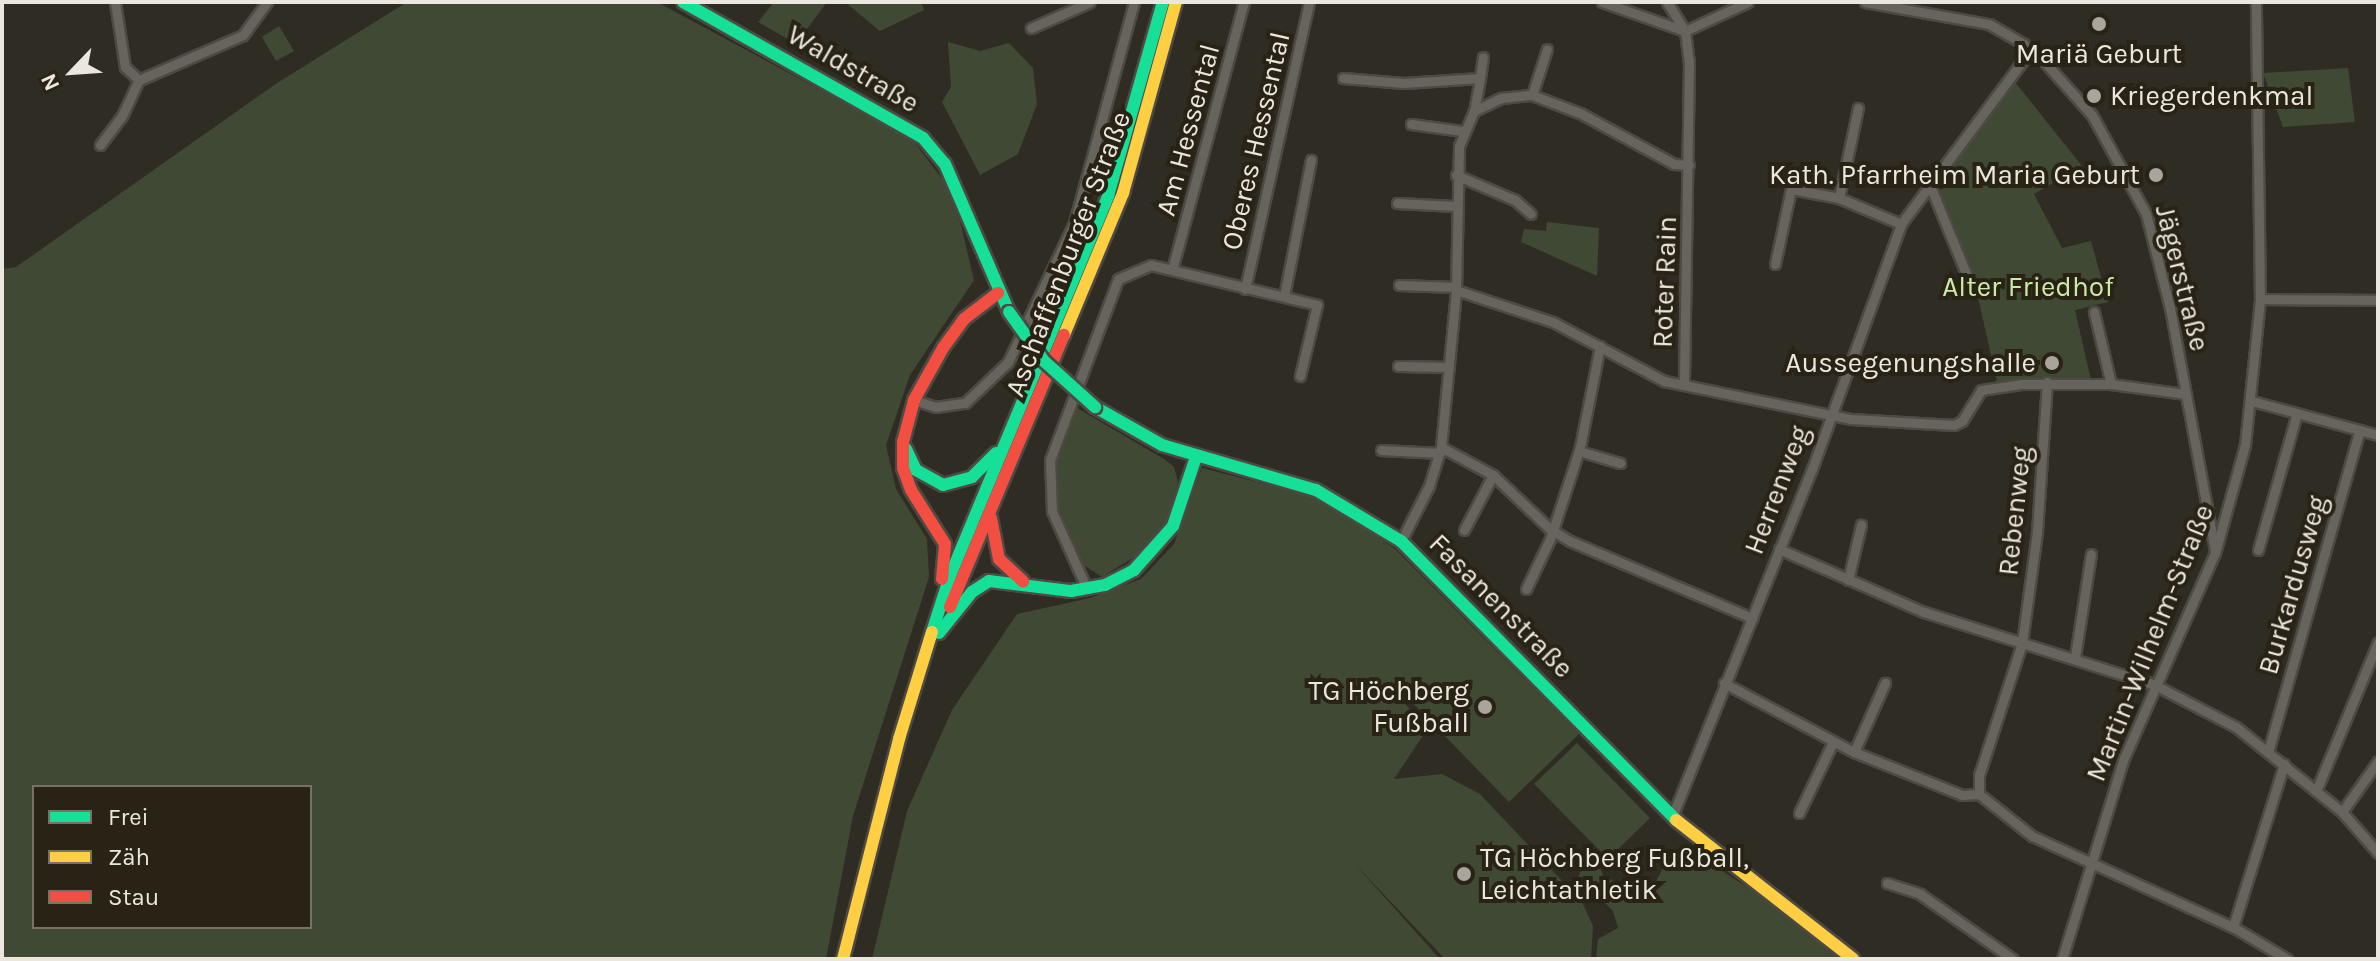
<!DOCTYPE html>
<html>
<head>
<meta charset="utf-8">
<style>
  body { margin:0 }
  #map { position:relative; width:2380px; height:961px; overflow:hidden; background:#2f2c24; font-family:Karla,sans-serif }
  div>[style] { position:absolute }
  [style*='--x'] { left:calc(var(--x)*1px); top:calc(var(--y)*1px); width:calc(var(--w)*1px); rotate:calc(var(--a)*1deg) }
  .green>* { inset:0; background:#404933 }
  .round { border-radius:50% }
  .roads { filter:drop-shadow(2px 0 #4d4a44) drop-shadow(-2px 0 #4d4a44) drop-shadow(0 2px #4d4a44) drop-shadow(0 -2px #4d4a44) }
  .street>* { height:9px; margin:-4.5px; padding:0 4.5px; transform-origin:4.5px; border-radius:4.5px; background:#67645e }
  .fast>* { height:12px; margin:-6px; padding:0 6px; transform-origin:6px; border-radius:6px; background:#16e098 }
  .slow>* { height:12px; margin:-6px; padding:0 6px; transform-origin:6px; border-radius:6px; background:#ffcf43 }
  .jam>* { height:12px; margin:-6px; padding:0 6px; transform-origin:6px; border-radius:6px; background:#f24e42 }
  .bridges { filter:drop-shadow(2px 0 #4d4a44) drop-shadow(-2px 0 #4d4a44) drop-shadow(0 2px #4d4a44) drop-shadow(0 -2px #4d4a44) }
  .fast-bridge>* { height:12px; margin:-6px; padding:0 6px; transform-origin:6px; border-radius:6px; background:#16e098 }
  .dots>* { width:22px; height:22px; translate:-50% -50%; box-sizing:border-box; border:4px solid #292316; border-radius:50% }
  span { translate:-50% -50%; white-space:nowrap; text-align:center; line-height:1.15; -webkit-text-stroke:8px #292316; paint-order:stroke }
  .poi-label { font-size:28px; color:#ebe6de }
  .left { translate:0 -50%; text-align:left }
  .right { translate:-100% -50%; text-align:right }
  .street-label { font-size:28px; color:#ebe6de }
  .park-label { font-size:28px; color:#cbe9a7 }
  .frame { position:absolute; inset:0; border:4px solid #ebe6de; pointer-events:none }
  .legend { position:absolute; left:32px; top:785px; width:280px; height:144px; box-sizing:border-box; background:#292316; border:2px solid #777166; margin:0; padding:10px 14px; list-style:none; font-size:24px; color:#ebe6de }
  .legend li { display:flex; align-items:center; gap:16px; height:40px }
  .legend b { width:40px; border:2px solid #777166 }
  .north { position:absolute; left:32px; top:32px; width:80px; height:80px; -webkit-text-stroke:6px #292316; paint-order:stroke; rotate:245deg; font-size:22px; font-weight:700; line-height:32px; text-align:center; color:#ebe6de }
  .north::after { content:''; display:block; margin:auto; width:28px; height:36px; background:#ebe6de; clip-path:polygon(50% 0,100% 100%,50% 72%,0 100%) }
</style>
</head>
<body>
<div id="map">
  <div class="green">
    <i style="clip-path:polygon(evenodd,407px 2px,657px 2px,912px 139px,943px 180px,960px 221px,974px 280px,910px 375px,886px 445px,896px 489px,927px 539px,929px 577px,853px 816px,826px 959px,2px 959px,2px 269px,16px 267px,277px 83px,407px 2px,34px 787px,310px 787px,310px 927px,34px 927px,34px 787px)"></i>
    <i style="clip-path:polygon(774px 2px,827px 2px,801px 37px,823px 49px,819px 57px,758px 22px)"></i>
    <i style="clip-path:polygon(845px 2px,921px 2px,924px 10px,880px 31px)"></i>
    <i style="clip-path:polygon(279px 26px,294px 51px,276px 61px,262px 37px)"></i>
    <i style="clip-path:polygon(948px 42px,980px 51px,1009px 43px,1033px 68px,1037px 104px,1018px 154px,980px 175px,942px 102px,951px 87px)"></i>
    <i style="clip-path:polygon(2348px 68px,2355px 122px,2283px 127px,2263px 73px)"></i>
    <i style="clip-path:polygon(2015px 82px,2082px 166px,2034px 194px,2062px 248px,2091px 241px,2108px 302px,2075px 310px,2091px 380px,1997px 382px,1975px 284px,1940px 199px,1940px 190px,1950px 185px,1944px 173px)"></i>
    <i style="clip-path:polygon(1547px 222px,1599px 228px,1597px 276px,1521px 242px,1524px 229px,1546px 231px)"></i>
    <i style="clip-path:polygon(1072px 405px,1164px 459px,1174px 467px,1178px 482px,1168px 524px,1149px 548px,1102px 577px,1074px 559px,1052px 511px,1050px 460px)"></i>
    <i style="clip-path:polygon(1202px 468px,1312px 496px,1351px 519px,1395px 549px,1579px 734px,1509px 802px,1408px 698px,1404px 703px,1428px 728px,1394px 779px,1442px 774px,1480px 794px,1582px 902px,1593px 926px,1591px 959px,1445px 959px,1354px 863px,1440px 959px,872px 959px,907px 811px,952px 710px,1017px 614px,1090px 598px,1141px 579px,1174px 544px)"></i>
    <i style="clip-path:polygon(1577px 743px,1650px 818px,1608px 859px,1534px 784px)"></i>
    <i style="clip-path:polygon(1688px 849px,1792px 916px,1841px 959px,1596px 959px,1598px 939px,1618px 928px,1613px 911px,1595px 893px,1611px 879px,1620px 888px,1627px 876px,1650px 893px,1668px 858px)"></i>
    <i class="round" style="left:1579px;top:865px;width:24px;height:24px"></i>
  </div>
  <div class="roads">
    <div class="street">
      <i style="--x:115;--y:2;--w:66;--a:81.3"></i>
      <i style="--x:125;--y:67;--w:19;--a:43"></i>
      <i style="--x:139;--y:80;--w:113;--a:-23.4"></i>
      <i style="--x:243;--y:35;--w:41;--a:-54"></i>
      <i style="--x:1602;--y:2;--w:88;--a:19.3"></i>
      <i style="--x:1685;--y:31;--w:69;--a:-24.7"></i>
      <i style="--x:1667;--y:2;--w:34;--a:58"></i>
      <i style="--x:1685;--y:31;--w:31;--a:83"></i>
      <i style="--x:1689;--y:62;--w:323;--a:90.9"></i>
      <i style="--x:1865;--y:2;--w:126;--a:10.1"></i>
      <i style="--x:1989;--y:24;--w:40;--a:29.7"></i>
      <i style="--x:2024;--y:44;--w:11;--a:75"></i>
      <i style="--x:1031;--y:28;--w:64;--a:-23.8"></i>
      <i style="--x:2027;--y:55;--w:14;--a:12"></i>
      <i style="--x:2041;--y:58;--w:76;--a:48.2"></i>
      <i style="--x:2092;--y:115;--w:113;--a:61.4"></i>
      <i style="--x:2146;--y:214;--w:97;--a:75.7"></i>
      <i style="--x:2170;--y:308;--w:247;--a:79.5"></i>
      <i style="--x:1343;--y:78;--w:61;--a:4.7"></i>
      <i style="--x:1404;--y:83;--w:76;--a:-3.8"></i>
      <i style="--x:1480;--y:78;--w:34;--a:100"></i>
      <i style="--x:1480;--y:78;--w:21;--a:-82"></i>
      <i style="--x:1532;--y:95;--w:48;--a:-71.9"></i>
      <i style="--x:1411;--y:124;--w:52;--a:7.7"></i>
      <i style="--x:100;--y:145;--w:36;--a:-53"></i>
      <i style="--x:122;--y:116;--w:40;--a:-65"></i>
      <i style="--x:1456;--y:175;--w:64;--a:23"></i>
      <i style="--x:1515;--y:200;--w:21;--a:41"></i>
      <i style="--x:1929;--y:183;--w:108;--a:67.7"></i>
      <i style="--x:1839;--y:198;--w:92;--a:-78.1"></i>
      <i style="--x:1397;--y:203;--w:58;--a:3"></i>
      <i style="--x:1775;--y:264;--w:77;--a:-78"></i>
      <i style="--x:1791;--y:189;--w:49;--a:10.6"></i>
      <i style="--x:1839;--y:198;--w:67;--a:22.8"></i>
      <i style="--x:1172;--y:270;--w:278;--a:-75"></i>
      <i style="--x:1399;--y:285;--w:56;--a:2"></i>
      <i style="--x:1245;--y:289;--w:294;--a:-77.4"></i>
      <i style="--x:1456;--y:290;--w:102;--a:18.3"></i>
      <i style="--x:1553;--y:322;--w:126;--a:28"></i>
      <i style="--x:1664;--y:381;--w:191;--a:11.5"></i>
      <i style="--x:1851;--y:419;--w:103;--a:3.3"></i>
      <i style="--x:1954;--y:425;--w:9;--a:-27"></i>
      <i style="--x:1962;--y:421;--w:36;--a:-58"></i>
      <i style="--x:1981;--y:390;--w:40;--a:-8.5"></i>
      <i style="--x:2021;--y:384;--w:90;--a:0"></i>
      <i style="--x:2111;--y:384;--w:75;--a:7.7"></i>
      <i style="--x:1284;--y:296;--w:139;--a:-78.8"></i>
      <i style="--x:2260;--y:299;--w:118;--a:0.5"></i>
      <i style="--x:2094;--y:312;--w:74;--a:76.7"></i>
      <i style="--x:1398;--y:366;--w:51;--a:1.1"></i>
      <i style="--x:2047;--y:382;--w:150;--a:93.8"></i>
      <i style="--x:2037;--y:532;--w:112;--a:97.7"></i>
      <i style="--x:2022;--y:643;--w:139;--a:108"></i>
      <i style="--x:1979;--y:775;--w:19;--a:90"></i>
      <i style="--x:1979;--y:794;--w:68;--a:38.4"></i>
      <i style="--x:2032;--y:836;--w:221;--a:24.4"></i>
      <i style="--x:2233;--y:927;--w:63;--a:30.7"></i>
      <i style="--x:914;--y:400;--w:22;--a:18"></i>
      <i style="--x:935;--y:407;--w:30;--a:-8"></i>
      <i style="--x:965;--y:403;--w:59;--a:-43.6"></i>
      <i style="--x:1008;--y:362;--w:154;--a:-64.6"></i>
      <i style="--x:1074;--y:223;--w:229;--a:-74.8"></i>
      <i style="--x:2252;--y:401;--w:131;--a:15.1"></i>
      <i style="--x:1441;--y:447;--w:59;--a:28.3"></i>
      <i style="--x:1493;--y:475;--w:79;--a:43.5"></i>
      <i style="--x:1550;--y:529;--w:23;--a:31"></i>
      <i style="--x:1570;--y:541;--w:198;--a:22.9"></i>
      <i style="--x:1381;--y:450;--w:59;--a:2.9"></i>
      <i style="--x:1579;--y:451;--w:43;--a:16.3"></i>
      <i style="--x:1464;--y:530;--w:62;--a:-62.2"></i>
      <i style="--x:1401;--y:541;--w:62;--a:-63"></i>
      <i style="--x:1429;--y:486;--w:41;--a:-72.9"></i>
      <i style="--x:1441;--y:447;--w:158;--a:-84.5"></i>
      <i style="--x:1456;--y:290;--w:144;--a:-88.8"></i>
      <i style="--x:1459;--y:146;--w:38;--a:-67"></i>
      <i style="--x:1474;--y:111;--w:30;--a:-26"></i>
      <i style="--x:1501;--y:98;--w:31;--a:-6"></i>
      <i style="--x:1532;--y:95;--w:51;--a:20.6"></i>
      <i style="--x:1580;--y:113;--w:107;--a:28.5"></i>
      <i style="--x:1674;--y:164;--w:15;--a:4"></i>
      <i style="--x:1779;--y:549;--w:158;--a:23.5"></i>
      <i style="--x:1924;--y:612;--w:242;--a:17.5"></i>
      <i style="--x:2155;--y:685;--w:91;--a:27.4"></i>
      <i style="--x:2236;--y:727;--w:136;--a:38.7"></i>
      <i style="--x:2342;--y:812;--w:55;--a:48.7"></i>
      <i style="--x:2258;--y:550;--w:142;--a:-74.1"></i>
      <i style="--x:1848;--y:580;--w:57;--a:-76.7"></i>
      <i style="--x:1087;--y:589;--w:85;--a:-114.2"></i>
      <i style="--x:1052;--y:511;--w:51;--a:-92.2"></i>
      <i style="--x:1050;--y:460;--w:193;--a:-69.4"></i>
      <i style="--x:1118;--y:279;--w:36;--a:-23"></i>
      <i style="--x:1151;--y:265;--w:171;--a:13.5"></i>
      <i style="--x:1317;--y:305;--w:73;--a:103.5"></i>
      <i style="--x:1526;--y:589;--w:55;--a:-64.4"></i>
      <i style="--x:1550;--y:539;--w:97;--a:-71.9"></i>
      <i style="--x:1580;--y:447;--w:103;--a:-78.8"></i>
      <i style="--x:2075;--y:657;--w:104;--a:-81.2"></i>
      <i style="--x:1724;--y:683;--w:147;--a:28"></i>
      <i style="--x:1854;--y:752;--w:116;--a:21.7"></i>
      <i style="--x:1962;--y:795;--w:17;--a:-3"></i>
      <i style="--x:1854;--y:752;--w:76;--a:-65.8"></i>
      <i style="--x:2268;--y:752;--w:335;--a:-74.1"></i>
      <i style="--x:2316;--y:791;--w:161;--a:-67.4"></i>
      <i style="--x:2342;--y:812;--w:62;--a:-54.8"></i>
      <i style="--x:1799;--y:813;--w:79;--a:-64.4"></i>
      <i style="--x:1672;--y:817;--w:375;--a:-68.1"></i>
      <i style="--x:1812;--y:469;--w:261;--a:-70"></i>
      <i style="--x:1901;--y:224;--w:211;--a:-53.3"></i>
      <i style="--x:1887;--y:883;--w:35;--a:18"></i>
      <i style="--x:1920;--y:894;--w:113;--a:35"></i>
      <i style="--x:2233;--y:927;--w:171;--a:-72.6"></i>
      <i style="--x:2062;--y:959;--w:210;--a:-72.9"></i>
      <i style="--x:2124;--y:758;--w:224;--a:-66.1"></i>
      <i style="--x:2215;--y:553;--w:112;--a:-74.5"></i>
      <i style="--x:2245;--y:445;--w:147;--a:-84.1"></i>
      <i style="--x:2260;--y:299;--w:297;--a:-90.8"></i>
    </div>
    <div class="fast">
      <i style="--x:683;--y:2;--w:276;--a:29.5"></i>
      <i style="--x:923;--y:138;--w:34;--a:50"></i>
      <i style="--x:945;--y:164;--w:161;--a:66.6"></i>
      <i style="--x:1095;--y:407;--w:77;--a:29.6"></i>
      <i style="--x:1162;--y:445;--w:160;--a:16.3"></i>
      <i style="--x:1316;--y:490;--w:99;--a:31"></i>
      <i style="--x:1401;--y:541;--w:392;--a:45.4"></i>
      <i style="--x:906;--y:449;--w:23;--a:65"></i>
      <i style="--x:916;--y:470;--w:31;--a:29"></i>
      <i style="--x:943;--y:485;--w:30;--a:-15"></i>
      <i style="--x:972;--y:477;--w:34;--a:-45"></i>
      <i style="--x:932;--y:632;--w:59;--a:-72.2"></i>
      <i style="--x:950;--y:576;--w:412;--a:-67.4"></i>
      <i style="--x:1108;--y:196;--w:202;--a:-74.2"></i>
      <i style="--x:939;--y:633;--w:53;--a:-51.2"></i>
      <i style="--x:972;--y:592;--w:20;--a:-33"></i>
      <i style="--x:989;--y:581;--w:83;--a:7"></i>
      <i style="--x:1071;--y:591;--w:35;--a:-10"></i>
      <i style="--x:1105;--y:585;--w:33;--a:-27"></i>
      <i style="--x:1134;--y:570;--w:59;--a:-48.4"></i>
      <i style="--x:1173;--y:526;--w:73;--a:-71.6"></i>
    </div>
    <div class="slow">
      <i style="--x:1064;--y:335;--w:154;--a:-67.4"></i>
      <i style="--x:1123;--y:193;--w:198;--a:-74.5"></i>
      <i style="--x:1676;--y:820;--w:225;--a:38.1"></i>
      <i style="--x:843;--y:959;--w:227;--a:-75.7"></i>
      <i style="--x:899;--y:739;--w:112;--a:-72.9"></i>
    </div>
    <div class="jam">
      <i style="--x:991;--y:518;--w:42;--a:79"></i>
      <i style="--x:999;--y:559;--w:33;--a:43"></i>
      <i style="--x:942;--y:579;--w:35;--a:-85"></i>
      <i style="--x:945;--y:544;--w:64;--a:-122.2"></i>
      <i style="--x:911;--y:490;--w:23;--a:-110"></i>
      <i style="--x:903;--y:468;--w:26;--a:-90"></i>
      <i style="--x:903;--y:442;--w:43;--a:-75.3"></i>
      <i style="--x:914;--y:400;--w:60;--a:-60.9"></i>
      <i style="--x:943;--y:348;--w:36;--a:-54"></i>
      <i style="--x:964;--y:319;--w:43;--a:-37.4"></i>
      <i style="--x:950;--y:607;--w:295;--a:-67.3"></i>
    </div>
  </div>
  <div class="bridges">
    <div class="fast-bridge">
      <i style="--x:1009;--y:312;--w:60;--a:54.5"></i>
      <i style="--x:1044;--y:361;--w:69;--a:42"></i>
    </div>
  </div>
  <div class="dots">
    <i style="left:2099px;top:24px;background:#a9a59d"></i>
    <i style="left:2094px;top:96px;background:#a9a59d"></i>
    <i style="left:2156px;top:175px;background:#a9a59d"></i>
    <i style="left:2052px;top:363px;background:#a9a59d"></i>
    <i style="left:1485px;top:707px;background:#a9a59d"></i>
    <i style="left:1464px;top:874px;background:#a9a59d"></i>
  </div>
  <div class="poi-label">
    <span style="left:2099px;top:54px">Mariä Geburt</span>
    <span class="left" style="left:2110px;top:96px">Kriegerdenkmal</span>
    <span class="right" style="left:2140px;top:175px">Kath. Pfarrheim Maria Geburt</span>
    <span class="right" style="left:2036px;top:363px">Aussegenungshalle</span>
    <span class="right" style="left:1469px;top:707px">TG Höchberg<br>Fußball</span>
    <span class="left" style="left:1480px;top:874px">TG Höchberg Fußball,<br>Leichtathletik</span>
  </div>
  <div class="street-label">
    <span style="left:853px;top:69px;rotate:30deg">Waldstraße</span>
    <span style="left:1188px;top:130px;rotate:-75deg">Am Hessental</span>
    <span style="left:1256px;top:141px;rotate:-77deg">Oberes Hessental</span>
    <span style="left:1068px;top:254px;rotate:-69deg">Aschaffenburger Straße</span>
    <span style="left:2182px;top:278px;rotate:76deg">Jägerstraße</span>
    <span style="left:1665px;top:282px;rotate:-88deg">Roter Rain</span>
    <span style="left:1777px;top:490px;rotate:-69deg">Herrenweg</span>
    <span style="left:2015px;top:511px;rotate:-84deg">Rebenweg</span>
    <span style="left:2293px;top:585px;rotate:-74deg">Burkardusweg</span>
    <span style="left:1501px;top:606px;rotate:45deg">Fasanenstraße</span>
    <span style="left:2150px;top:643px;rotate:-68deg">Martin-Wilhelm-Straße</span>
  </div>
  <div class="park-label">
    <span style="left:2028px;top:287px">Alter Friedhof</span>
  </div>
  <div class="frame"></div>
  <ul class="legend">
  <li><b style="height:10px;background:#16e098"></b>Frei</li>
  <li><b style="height:10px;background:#ffcf43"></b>Zäh</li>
  <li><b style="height:10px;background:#f24e42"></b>Stau</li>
  </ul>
  <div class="north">N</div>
</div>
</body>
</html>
